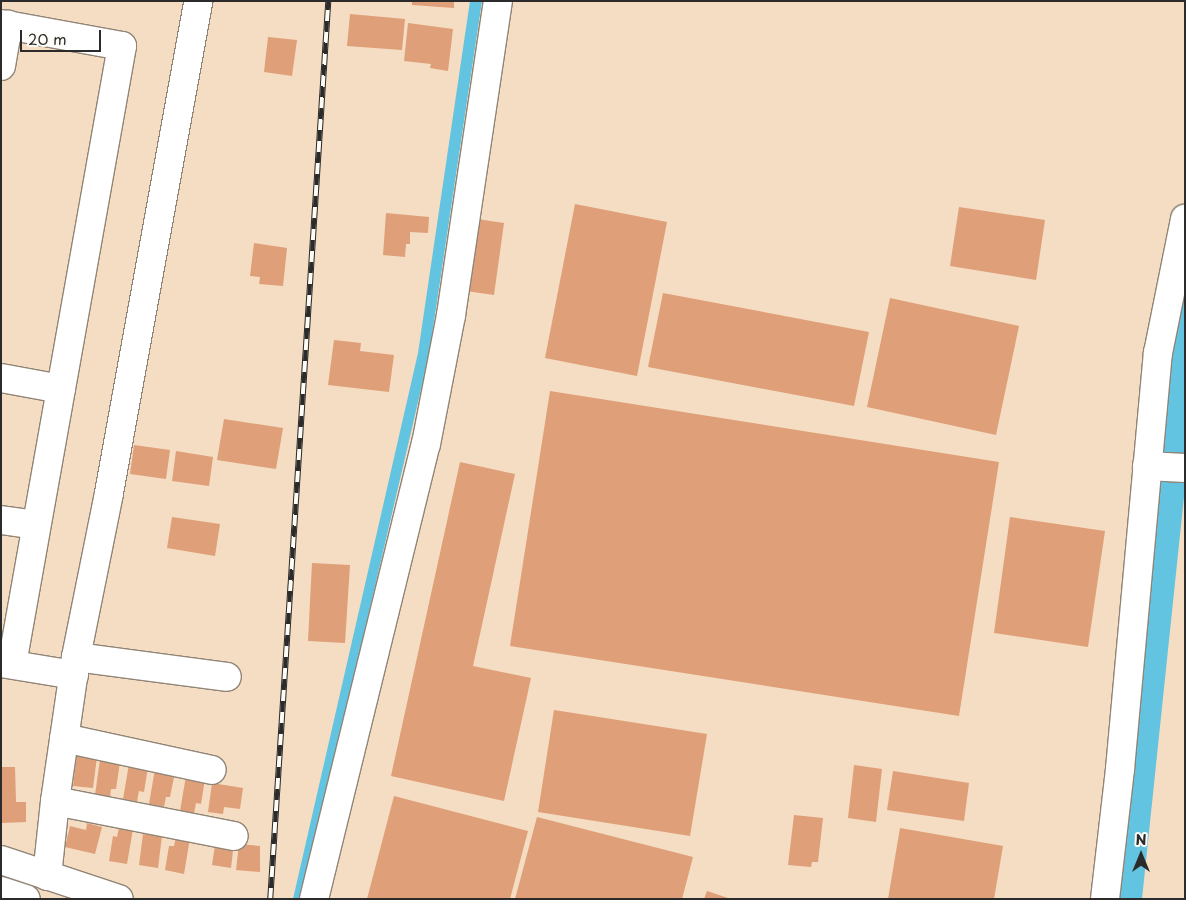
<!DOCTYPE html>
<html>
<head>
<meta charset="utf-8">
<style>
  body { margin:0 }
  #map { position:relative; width:1186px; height:900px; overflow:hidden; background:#f4ddc2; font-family:"Playpen Sans",sans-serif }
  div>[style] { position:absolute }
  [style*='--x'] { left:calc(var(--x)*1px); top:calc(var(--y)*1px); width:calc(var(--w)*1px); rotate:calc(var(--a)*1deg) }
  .water>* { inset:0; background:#62c4e0 }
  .building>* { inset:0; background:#df9f78 }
  .roads { filter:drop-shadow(1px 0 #908476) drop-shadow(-1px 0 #908476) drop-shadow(0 1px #908476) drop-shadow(0 -1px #908476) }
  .minor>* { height:28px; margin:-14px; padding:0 14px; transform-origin:14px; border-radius:14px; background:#fff }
  .rail>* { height:5.5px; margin-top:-2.75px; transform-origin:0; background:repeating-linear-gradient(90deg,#fdfcf7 0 11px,#2b2b2b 0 22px); box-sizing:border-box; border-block:1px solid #2b2b2b }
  span { translate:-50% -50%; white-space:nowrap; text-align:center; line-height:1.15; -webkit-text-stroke:5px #fdfcf7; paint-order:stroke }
  .frame { position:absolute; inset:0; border:2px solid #2b2b2b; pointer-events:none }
  .north { position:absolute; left:1116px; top:830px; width:50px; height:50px; -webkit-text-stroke:4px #fdfcf7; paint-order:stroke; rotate:0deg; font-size:14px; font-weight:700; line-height:20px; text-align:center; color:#2b2b2b }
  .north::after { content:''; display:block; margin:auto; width:18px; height:22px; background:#2b2b2b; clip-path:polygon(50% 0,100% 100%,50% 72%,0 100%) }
  .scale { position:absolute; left:20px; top:30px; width:81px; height:22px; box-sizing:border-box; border:2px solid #2b2b2b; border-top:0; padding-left:6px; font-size:15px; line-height:18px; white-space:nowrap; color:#2b2b2b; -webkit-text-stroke:4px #fdfcf7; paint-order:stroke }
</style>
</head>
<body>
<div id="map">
  <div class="water">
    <i style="clip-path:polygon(470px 1px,482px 1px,429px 355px,302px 899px,293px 899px,418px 353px)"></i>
    <i style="clip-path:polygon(1185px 292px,1185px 487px,1142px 899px,1117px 899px,1173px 351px)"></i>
  </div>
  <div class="building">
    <i style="clip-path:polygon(412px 1px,454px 1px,454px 8px,412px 5px)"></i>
    <i style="clip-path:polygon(350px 14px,405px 19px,402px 50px,347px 46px)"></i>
    <i style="clip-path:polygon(408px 23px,453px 29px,448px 71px,430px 68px,431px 64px,404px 61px)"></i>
    <i style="clip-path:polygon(268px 37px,297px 40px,292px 76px,264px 72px)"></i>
    <i style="clip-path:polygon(575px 204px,667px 222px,637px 376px,545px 358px)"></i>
    <i style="clip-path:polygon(959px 207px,1045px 220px,1036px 280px,950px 266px)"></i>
    <i style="clip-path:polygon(386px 213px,429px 217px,428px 233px,410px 232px,410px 244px,406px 244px,405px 257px,383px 255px)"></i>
    <i style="clip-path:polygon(477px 219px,504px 223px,494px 295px,466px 291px)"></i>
    <i style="clip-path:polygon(254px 243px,287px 248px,283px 286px,259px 284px,260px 277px,250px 276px)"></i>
    <i style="clip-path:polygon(663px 293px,869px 332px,854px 406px,648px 367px)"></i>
    <i style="clip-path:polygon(890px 298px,1019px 326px,996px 435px,867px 407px)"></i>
    <i style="clip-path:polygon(334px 340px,361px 343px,360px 351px,394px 355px,389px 392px,328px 385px)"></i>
    <i style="clip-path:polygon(550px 391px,999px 462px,959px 716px,510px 646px)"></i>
    <i style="clip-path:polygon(224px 419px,283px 428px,276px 469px,217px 460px)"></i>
    <i style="clip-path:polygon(134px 445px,170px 450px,166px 479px,130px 474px)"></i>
    <i style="clip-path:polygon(176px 451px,213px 457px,209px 486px,172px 481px)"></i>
    <i style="clip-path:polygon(460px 462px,515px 474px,473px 666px,531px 678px,504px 801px,391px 776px)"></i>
    <i style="clip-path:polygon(172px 517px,220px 524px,215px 556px,167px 548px)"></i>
    <i style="clip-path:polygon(1010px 517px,1105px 531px,1088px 647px,994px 633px)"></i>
    <i style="clip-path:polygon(312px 563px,350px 565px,345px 643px,308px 641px)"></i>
    <i style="clip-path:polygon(554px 710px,707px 734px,690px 836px,538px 812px)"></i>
    <i style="clip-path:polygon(77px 754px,97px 757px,93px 788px,73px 786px)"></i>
    <i style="clip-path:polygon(100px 759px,120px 762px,116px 789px,111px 789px,110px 797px,95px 795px)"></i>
    <i style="clip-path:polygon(129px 764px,148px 767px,144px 792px,139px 791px,137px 802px,123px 799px)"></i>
    <i style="clip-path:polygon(854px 765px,882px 769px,876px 822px,848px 818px)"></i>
    <i style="clip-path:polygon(1px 767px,15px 767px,16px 802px,26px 802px,26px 822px,1px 823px)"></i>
    <i style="clip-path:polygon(155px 769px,175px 772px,170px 797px,166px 797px,164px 807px,149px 804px)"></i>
    <i style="clip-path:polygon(893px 771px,969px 783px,964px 821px,887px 810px)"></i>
    <i style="clip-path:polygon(186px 776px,205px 779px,201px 804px,196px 803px,194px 814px,180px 811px)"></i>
    <i style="clip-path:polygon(212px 783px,243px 788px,240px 809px,224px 807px,223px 814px,208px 812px)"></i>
    <i style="clip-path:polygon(394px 796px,528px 831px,510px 899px,367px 899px)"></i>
    <i style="clip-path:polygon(794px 815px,823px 818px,818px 862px,812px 862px,811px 867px,788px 865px)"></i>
    <i style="clip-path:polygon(537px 817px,693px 857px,682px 899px,515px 899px)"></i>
    <i style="clip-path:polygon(87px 823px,102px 827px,95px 854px,65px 847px,70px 826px,86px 830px)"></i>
    <i style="clip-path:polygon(119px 827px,133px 829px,127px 864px,109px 861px,113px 836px,117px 837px)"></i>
    <i style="clip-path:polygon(900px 828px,1003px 846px,994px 899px,888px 899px)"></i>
    <i style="clip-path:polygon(143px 834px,162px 836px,158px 868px,139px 865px)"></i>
    <i style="clip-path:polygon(176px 836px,190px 838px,184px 874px,165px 870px,169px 846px,174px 846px)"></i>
    <i style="clip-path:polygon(216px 839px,234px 842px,231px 868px,212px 865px)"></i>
    <i style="clip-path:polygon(239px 844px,260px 846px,260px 872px,236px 870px)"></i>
    <i style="clip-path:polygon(707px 891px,728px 898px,728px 899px,704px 899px)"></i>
  </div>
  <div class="roads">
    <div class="minor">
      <i style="--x:1;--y:24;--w:123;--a:10.3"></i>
      <i style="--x:122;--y:46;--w:628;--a:100.09"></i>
      <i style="--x:1;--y:66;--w:42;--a:-80.3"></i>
      <i style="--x:1;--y:378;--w:61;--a:10.4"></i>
      <i style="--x:1147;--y:466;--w:38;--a:3"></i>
      <i style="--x:1;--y:520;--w:35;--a:8"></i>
      <i style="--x:76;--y:657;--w:152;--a:7.5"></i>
      <i style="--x:1;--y:663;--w:74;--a:9.3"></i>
      <i style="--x:64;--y:738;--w:151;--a:12.2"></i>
      <i style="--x:55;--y:801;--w:182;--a:11.1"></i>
      <i style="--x:1;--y:860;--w:124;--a:18.3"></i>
      <i style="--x:47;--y:876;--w:75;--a:-83.9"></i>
      <i style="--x:55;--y:801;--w:146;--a:-81.7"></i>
      <i style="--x:76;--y:657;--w:167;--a:-78.6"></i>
      <i style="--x:109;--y:493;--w:500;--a:-79.7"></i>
      <i style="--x:1;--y:891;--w:26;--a:18"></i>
      <i style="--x:314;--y:899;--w:469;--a:-76.2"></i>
      <i style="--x:426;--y:444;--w:131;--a:-79"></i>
      <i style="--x:451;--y:315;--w:317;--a:-81.5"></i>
      <i style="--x:1105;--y:899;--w:131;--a:-83.4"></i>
      <i style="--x:1120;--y:769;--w:418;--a:-84.8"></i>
      <i style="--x:1158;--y:353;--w:137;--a:-78.6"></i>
    </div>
  </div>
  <div class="rail">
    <i style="--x:270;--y:899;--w:900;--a:-86.3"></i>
  </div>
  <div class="frame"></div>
  <div class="north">N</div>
  <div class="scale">20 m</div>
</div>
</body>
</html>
